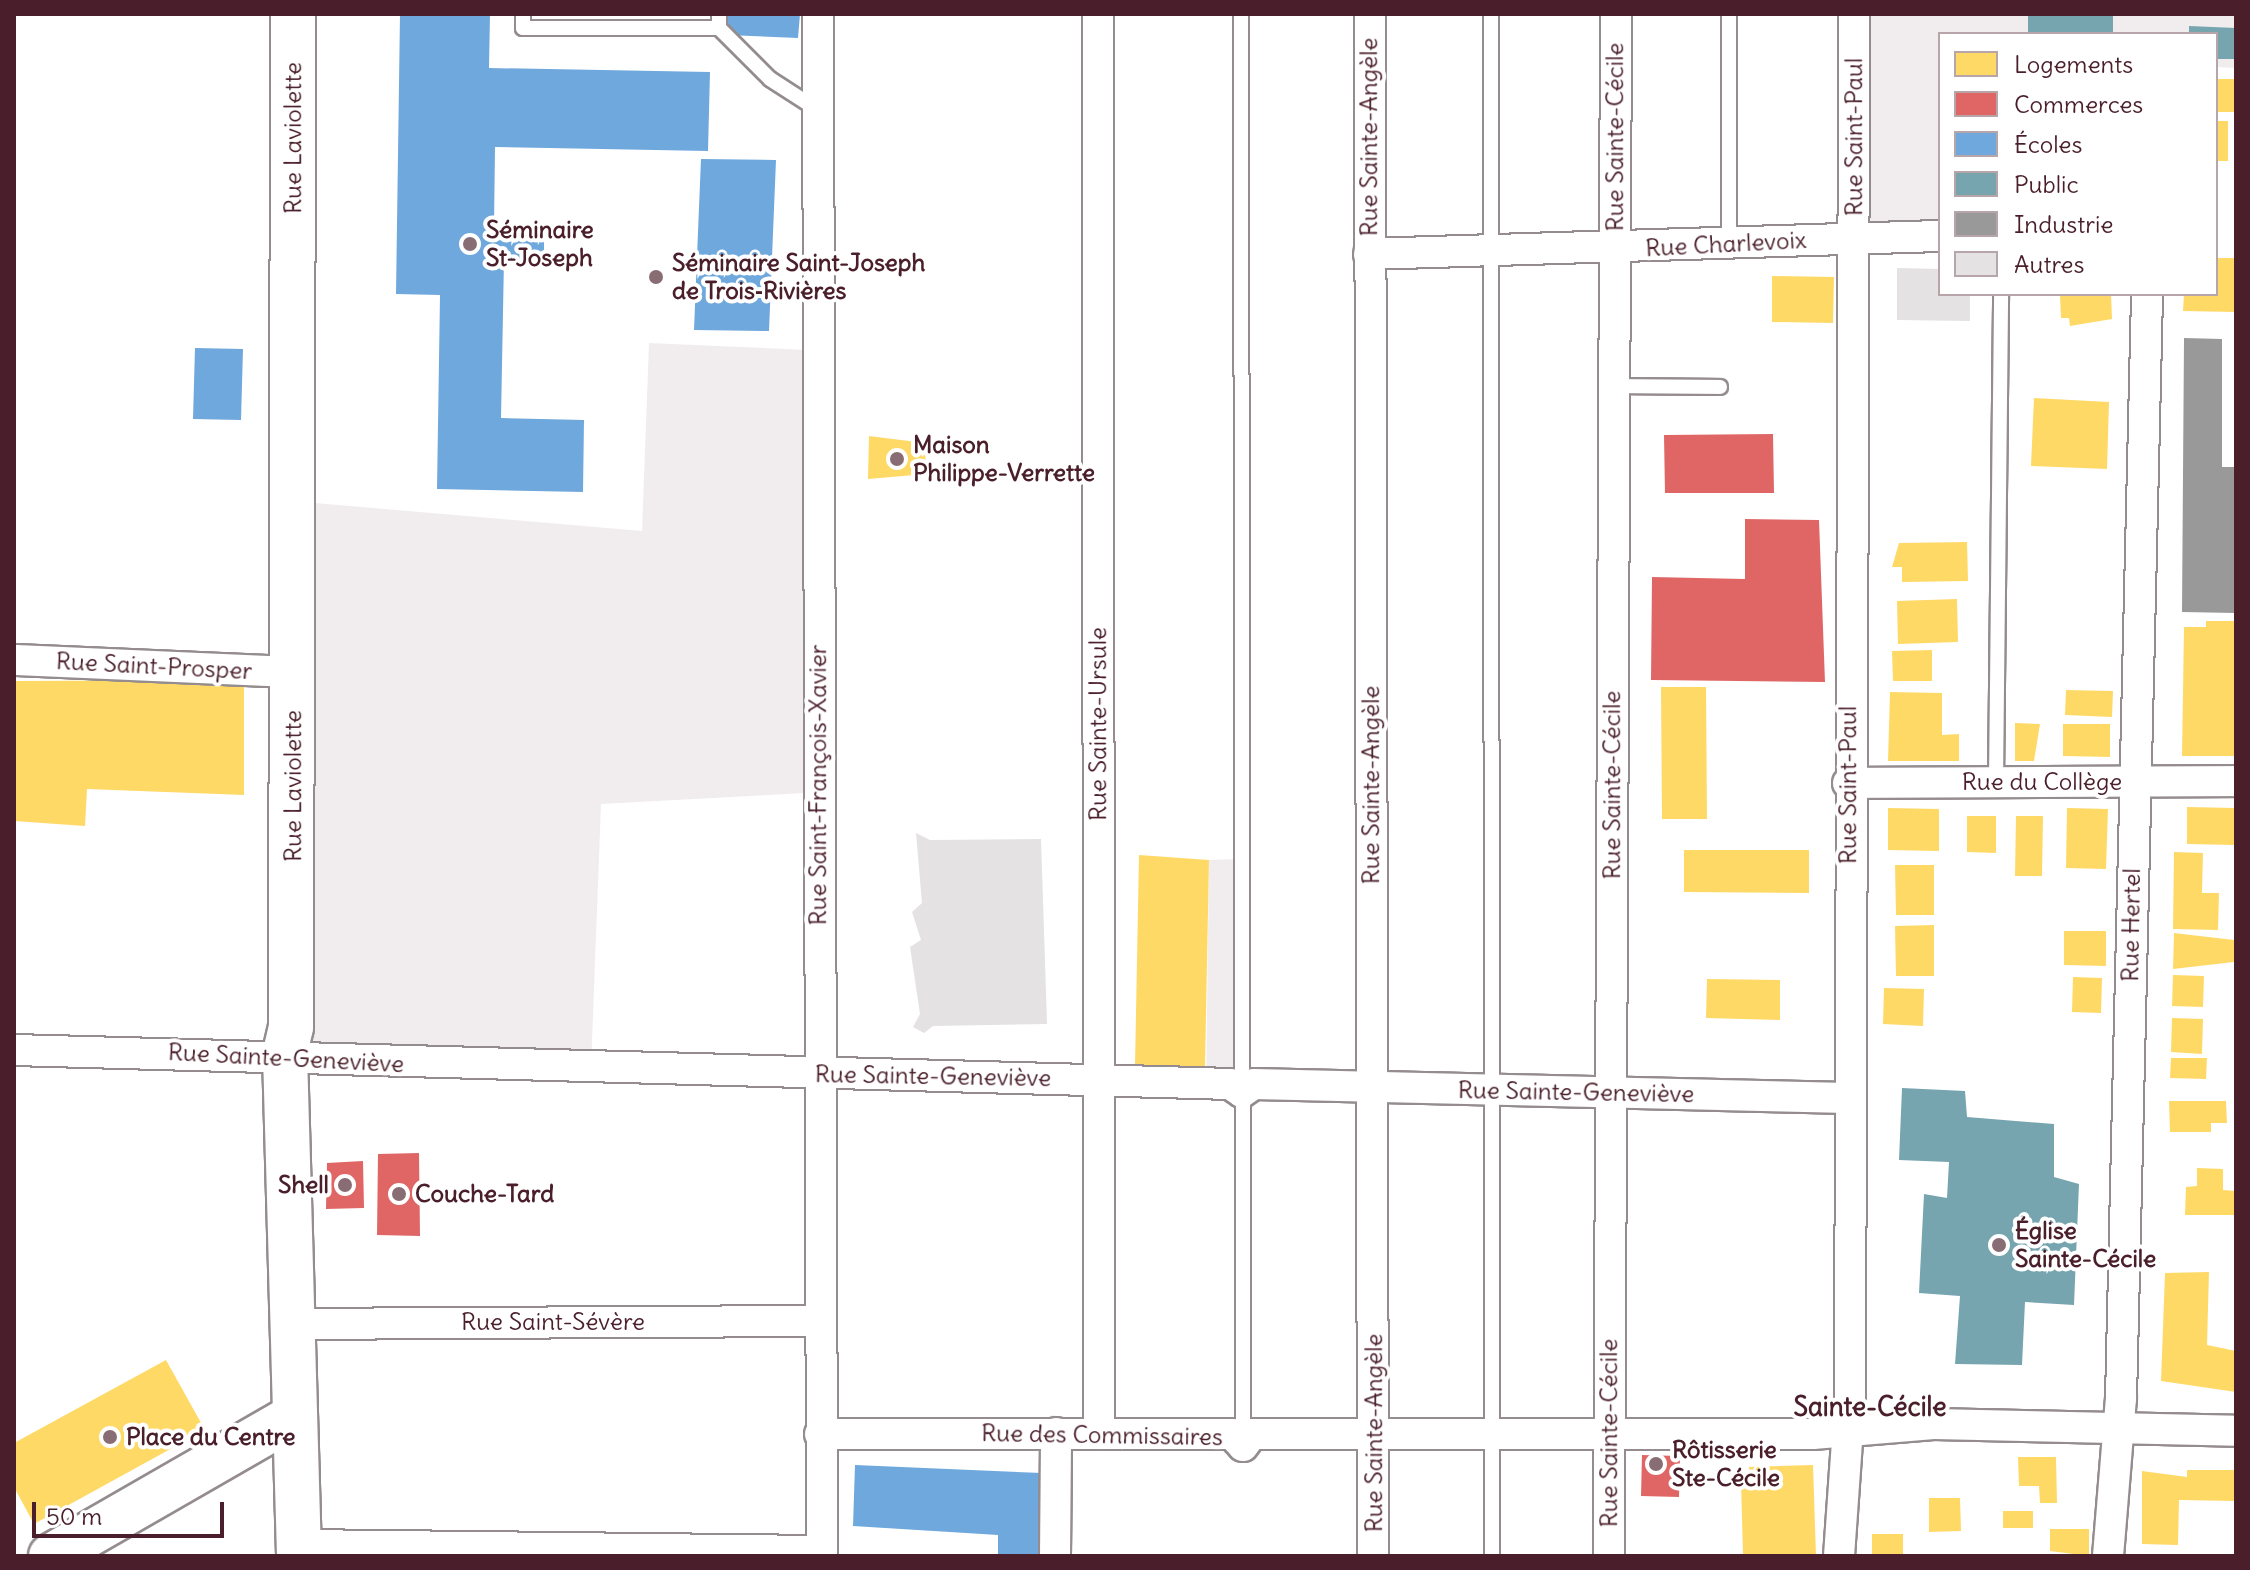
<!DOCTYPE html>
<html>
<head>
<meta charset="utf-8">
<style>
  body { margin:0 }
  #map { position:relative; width:2250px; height:1570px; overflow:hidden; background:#fff; font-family:Delius,sans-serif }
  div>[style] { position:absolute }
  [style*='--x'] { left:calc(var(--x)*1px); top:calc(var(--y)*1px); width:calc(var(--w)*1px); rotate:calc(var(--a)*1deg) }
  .green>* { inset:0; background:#f1edee }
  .homes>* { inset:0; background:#ffd966 }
  .shops>* { inset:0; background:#e06666 }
  .schools>* { inset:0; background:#6fa8dc }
  .public>* { inset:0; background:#76a5af }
  .industry>* { inset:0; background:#999 }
  .building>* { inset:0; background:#e4e2e3 }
  .roads { filter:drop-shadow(2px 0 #948c8e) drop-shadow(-2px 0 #948c8e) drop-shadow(0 2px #948c8e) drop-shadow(0 -2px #948c8e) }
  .lane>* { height:14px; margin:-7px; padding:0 7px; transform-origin:7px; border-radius:7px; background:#fff }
  .street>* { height:30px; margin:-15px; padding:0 15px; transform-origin:15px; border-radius:15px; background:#fff }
  .primary>* { height:44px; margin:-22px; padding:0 22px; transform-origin:22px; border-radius:22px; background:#fff }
  .dots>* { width:22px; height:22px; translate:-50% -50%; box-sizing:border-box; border:4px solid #fff; border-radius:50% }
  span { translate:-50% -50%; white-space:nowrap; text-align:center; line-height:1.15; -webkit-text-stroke:8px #fff; paint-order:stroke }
  .street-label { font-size:24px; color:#4a1f2b }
  .poi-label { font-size:24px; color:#4a1f2b; font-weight:700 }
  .left { translate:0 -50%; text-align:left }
  .right { translate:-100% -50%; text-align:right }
  .neighbourhood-label { font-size:26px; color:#4a1f2b; font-weight:700 }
  .frame { position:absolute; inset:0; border:16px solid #4a1f2b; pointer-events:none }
  .legend { position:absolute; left:1938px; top:32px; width:280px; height:264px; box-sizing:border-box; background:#fff; border:2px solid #b7a5aa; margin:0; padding:10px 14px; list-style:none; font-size:24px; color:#4a1f2b }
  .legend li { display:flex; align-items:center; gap:16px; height:40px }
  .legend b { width:40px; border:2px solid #b7a5aa }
  .scale { position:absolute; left:32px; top:1502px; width:192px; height:36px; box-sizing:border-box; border:4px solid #4a1f2b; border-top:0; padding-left:10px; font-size:24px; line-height:28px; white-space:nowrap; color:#4a1f2b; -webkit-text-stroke:6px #fff; paint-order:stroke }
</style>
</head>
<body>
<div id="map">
  <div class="green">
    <i style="clip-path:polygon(1852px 14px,2236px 14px,2236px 68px,2216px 67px,2216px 34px,1940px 34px,1940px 244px,1861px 242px)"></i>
    <i style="clip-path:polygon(649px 343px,808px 350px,805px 793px,601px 804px,591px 1068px,285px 1054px,303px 502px,642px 531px)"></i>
    <i style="clip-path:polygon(1239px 859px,1240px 1091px,1206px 1090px,1209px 860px)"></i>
  </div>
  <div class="homes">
    <i style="clip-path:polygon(2218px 79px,2235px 79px,2235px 112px,2216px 112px)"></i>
    <i style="clip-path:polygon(2216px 121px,2228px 121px,2228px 161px,2216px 161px)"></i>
    <i style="clip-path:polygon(2216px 258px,2236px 258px,2236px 312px,2183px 311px,2184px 294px,2216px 294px)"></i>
    <i style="clip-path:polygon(1772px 276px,1834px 277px,1833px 323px,1772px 322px)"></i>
    <i style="clip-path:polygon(2060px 294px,2111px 294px,2112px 319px,2070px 326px,2069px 318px,2061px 318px)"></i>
    <i style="clip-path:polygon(2034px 398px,2109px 402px,2107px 469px,2031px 466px)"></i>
    <i style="clip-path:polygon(869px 436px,925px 443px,926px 474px,868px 479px)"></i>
    <i style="clip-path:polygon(1967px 542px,1968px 581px,1902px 582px,1902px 567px,1892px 567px,1899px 543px)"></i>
    <i style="clip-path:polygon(1957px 599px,1958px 642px,1898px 644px,1897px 601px)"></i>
    <i style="clip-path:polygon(2206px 621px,2236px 621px,2236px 756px,2182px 756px,2184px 627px,2206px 627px)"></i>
    <i style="clip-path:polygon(1932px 650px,1932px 681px,1893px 681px,1892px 651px)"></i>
    <i style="clip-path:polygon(244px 680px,244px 795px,87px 789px,85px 826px,14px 821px,14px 681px)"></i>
    <i style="clip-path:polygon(1661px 687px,1706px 687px,1707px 819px,1662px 819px)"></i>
    <i style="clip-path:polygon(2066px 690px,2113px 691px,2112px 717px,2065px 715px)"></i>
    <i style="clip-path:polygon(1890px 692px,1942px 693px,1942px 735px,1959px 734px,1959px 761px,1888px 761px)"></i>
    <i style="clip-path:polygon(2015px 723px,2040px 724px,2034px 761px,2015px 761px)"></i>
    <i style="clip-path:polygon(2063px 724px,2110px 724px,2110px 757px,2063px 756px)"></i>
    <i style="clip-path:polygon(2187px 807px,2236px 808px,2235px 845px,2187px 844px)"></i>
    <i style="clip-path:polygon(1888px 808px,1939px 809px,1939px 851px,1888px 850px)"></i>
    <i style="clip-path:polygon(2067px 808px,2108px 809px,2106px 869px,2066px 868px)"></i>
    <i style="clip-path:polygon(1967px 816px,1996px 816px,1996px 853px,1967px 852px)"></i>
    <i style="clip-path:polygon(2016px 816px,2043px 816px,2042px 876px,2015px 876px)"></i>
    <i style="clip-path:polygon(1684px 850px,1809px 850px,1809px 893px,1684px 892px)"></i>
    <i style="clip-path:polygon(2174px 852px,2203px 853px,2202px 893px,2219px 893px,2218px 930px,2173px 929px)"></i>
    <i style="clip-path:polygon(1139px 855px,1209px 860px,1205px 1067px,1135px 1066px)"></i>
    <i style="clip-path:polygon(1895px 865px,1934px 865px,1934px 915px,1896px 915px)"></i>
    <i style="clip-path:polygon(1934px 925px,1934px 976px,1896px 976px,1895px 926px)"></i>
    <i style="clip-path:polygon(2064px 931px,2106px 931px,2106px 966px,2064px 965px)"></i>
    <i style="clip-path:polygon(2174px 933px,2234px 940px,2234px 962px,2173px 969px)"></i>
    <i style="clip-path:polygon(2173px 975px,2204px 976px,2203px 1007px,2172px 1006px)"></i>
    <i style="clip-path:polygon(2073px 977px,2102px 978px,2101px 1013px,2072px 1012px)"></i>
    <i style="clip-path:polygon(1707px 979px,1780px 980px,1780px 1020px,1706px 1018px)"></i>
    <i style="clip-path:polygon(1884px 988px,1924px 989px,1923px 1026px,1883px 1024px)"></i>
    <i style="clip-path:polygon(2172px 1018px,2203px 1019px,2202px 1054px,2171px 1052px)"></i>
    <i style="clip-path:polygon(2171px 1058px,2207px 1058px,2206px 1079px,2170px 1078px)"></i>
    <i style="clip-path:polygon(2169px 1101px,2226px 1101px,2227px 1123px,2211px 1123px,2211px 1132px,2170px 1132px)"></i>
    <i style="clip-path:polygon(2197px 1168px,2223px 1169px,2223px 1190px,2236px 1191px,2236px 1215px,2185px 1215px,2186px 1187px,2197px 1186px)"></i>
    <i style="clip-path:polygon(2209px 1272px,2207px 1345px,2236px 1351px,2236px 1392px,2161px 1381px,2165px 1273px)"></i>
    <i style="clip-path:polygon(166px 1360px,205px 1430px,34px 1524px,14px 1487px,14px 1443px)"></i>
    <i style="clip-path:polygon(2018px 1457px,2056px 1457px,2057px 1503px,2040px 1503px,2039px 1486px,2019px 1486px)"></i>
    <i style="clip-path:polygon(1813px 1465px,1816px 1556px,1743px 1556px,1741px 1482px,1750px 1482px,1749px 1467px)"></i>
    <i style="clip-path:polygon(2187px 1470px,2236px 1470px,2236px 1501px,2179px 1500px,2178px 1545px,2142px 1544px,2142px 1471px,2187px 1477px)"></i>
    <i style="clip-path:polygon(1929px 1498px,1960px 1498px,1961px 1531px,1929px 1532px)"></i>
    <i style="clip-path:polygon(2003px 1511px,2033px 1511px,2033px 1528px,2003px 1528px)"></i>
    <i style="clip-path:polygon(2050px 1529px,2089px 1529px,2089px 1556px,2050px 1551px)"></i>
    <i style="clip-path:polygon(1872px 1534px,1903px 1534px,1903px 1556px,1872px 1556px)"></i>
  </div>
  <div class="shops">
    <i style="clip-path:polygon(1773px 434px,1774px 493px,1665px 493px,1664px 435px)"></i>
    <i style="clip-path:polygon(1745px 519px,1819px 520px,1825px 682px,1651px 680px,1652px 577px,1745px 579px)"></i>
    <i style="clip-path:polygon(419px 1153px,420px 1236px,377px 1235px,378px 1154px)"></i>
    <i style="clip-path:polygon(363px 1161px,364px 1208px,326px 1209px,327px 1163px)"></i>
    <i style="clip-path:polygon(1642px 1455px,1680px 1456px,1679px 1497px,1641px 1496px)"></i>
  </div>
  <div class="schools">
    <i style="clip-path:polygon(400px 14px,490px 14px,489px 68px,710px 72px,708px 151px,495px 147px,494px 227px,544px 228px,544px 260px,504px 259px,501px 418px,584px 420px,583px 492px,437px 489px,440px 295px,396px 294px)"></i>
    <i style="clip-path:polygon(728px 14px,800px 14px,798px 38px,727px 35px)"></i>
    <i style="clip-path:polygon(701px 159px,776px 160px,769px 331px,694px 330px)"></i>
    <i style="clip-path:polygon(195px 348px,243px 349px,241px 420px,193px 419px)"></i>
    <i style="clip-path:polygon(855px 1465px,1042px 1473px,1039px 1556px,998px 1556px,998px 1535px,853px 1526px)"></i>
  </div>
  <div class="public">
    <i style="clip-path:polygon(2028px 14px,2113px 14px,2113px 34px,2028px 34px)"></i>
    <i style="clip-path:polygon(2189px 26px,2236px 28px,2236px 59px,2216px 59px,2216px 34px,2189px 34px)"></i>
    <i style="clip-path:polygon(1902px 1088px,1965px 1091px,1967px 1117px,2054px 1124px,2054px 1177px,2079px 1184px,2074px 1305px,2025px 1302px,2022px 1365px,1955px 1364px,1960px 1296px,1919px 1293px,1924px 1194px,1947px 1198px,1949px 1162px,1899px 1160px)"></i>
  </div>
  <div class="industry">
    <i style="clip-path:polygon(2184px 338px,2222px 339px,2222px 467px,2235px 467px,2236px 613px,2182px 612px)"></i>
  </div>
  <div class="building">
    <i style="clip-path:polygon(1897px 268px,1940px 269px,1940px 294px,1970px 294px,1970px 321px,1897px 320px)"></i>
    <i style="clip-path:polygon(916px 833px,930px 840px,1041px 839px,1047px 1024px,933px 1026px,924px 1033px,913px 1027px,920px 1014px,910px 947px,921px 940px,912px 912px,922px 903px)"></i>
  </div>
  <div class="roads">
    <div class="lane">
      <i style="--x:523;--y:14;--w:14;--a:90"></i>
      <i style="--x:523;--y:28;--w:196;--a:0"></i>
      <i style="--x:719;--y:28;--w:14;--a:-90"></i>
      <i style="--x:1241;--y:14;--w:1428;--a:89.92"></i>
      <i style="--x:1491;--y:14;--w:1542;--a:89.96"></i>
      <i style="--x:719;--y:28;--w:72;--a:45"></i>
      <i style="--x:770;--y:79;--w:57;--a:32.9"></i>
      <i style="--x:1729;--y:244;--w:230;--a:-90"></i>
      <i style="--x:1614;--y:386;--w:106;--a:0.5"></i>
      <i style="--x:1996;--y:782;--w:488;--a:-89.4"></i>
    </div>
    <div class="street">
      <i style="--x:818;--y:14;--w:1542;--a:89.85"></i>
      <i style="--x:1098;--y:14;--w:1419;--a:89.96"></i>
      <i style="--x:1370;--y:14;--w:1542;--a:89.89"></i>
      <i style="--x:1369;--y:254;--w:571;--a:-1.81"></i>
      <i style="--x:14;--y:660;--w:279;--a:2.5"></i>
      <i style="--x:1848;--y:783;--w:388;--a:-0.3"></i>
      <i style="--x:14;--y:1050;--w:1216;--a:1.6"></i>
      <i style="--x:1230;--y:1084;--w:14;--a:34"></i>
      <i style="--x:1242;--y:1092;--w:14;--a:-34"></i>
      <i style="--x:1254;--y:1084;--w:594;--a:1.35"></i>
      <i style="--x:289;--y:1324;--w:528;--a:-0.33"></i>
      <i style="--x:820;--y:1434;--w:412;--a:0"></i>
      <i style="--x:1232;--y:1434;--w:16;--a:47"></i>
      <i style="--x:1243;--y:1446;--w:15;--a:-53"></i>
      <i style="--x:1252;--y:1434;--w:561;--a:0"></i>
      <i style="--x:1813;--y:1434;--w:121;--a:-4.7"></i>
      <i style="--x:1934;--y:1424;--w:302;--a:1.3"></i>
      <i style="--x:299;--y:1545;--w:523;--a:0.66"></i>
      <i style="--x:1055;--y:1556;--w:123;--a:-89.5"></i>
      <i style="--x:1609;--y:1556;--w:1542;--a:-89.74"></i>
      <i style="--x:1839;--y:1556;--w:156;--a:-86"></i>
      <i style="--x:1850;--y:1400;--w:1386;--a:-89.83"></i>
      <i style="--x:2108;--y:1556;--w:158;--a:-85.3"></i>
      <i style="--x:2121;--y:1399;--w:1105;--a:-88.65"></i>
    </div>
    <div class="primary">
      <i style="--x:293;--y:14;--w:1013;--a:90.11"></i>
      <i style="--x:291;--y:1027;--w:28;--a:103"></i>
      <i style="--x:285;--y:1054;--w:502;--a:88.4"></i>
      <i style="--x:51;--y:1556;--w:280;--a:-29.9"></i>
    </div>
  </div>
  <div class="dots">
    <i style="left:470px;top:244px;background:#896d75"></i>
    <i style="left:656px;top:277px;background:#896d75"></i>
    <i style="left:897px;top:459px;background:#896d75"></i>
    <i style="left:345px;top:1185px;background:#896d75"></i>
    <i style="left:399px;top:1194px;background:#896d75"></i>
    <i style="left:1999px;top:1245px;background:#896d75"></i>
    <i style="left:110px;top:1437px;background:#896d75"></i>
    <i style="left:1656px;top:1464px;background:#896d75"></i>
  </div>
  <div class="street-label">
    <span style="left:1369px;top:137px;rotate:-90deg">Rue Sainte-Angèle</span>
    <span style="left:1615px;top:137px;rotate:-90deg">Rue Sainte-Cécile</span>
    <span style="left:1854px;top:137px;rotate:-90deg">Rue Saint-Paul</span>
    <span style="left:293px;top:138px;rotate:-90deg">Rue Laviolette</span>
    <span style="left:1726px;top:244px;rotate:-3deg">Rue Charlevoix</span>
    <span style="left:154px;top:666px;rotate:3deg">Rue Saint-Prosper</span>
    <span style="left:1098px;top:724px;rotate:-90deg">Rue Sainte-Ursule</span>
    <span style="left:2042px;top:782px">Rue du Collège</span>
    <span style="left:818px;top:785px;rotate:-90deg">Rue Saint-François-Xavier</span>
    <span style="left:1371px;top:785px;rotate:-90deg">Rue Sainte-Angèle</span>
    <span style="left:1612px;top:785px;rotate:-90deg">Rue Sainte-Cécile</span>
    <span style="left:1848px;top:785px;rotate:-90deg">Rue Saint-Paul</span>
    <span style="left:293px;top:786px;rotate:-90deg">Rue Laviolette</span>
    <span style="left:2131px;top:925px;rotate:-89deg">Rue Hertel</span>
    <span style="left:286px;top:1058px;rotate:3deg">Rue Sainte-Geneviève</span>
    <span style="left:933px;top:1076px;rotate:1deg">Rue Sainte-Geneviève</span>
    <span style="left:1576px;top:1092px;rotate:1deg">Rue Sainte-Geneviève</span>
    <span style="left:553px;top:1322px">Rue Saint-Sévère</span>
    <span style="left:1374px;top:1433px;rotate:-90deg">Rue Sainte-Angèle</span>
    <span style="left:1609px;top:1433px;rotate:-90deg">Rue Sainte-Cécile</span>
    <span style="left:1102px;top:1435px;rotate:1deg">Rue des Commissaires</span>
  </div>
  <div class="poi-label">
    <span class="left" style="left:486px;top:244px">Séminaire<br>St-Joseph</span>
    <span class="left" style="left:672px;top:277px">Séminaire Saint-Joseph<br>de Trois‑Rivières</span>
    <span class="left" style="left:913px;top:459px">Maison<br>Philippe-Verrette</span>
    <span class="right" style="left:329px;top:1185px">Shell</span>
    <span class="left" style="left:415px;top:1194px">Couche-Tard</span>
    <span class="left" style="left:2015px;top:1245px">Église<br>Sainte-Cécile</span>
    <span class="left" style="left:126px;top:1437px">Place du Centre</span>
    <span class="left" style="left:1672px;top:1464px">Rôtisserie<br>Ste-Cécile</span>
  </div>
  <div class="neighbourhood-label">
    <span style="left:1870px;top:1407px">Sainte-Cécile</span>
  </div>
  <div class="frame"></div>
  <ul class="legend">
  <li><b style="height:22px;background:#ffd966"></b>Logements</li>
  <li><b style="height:22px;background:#e06666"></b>Commerces</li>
  <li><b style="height:22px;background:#6fa8dc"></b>Écoles</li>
  <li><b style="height:22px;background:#76a5af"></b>Public</li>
  <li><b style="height:22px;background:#999"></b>Industrie</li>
  <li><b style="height:22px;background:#e4e2e3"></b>Autres</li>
  </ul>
  <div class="scale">50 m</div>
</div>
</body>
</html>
